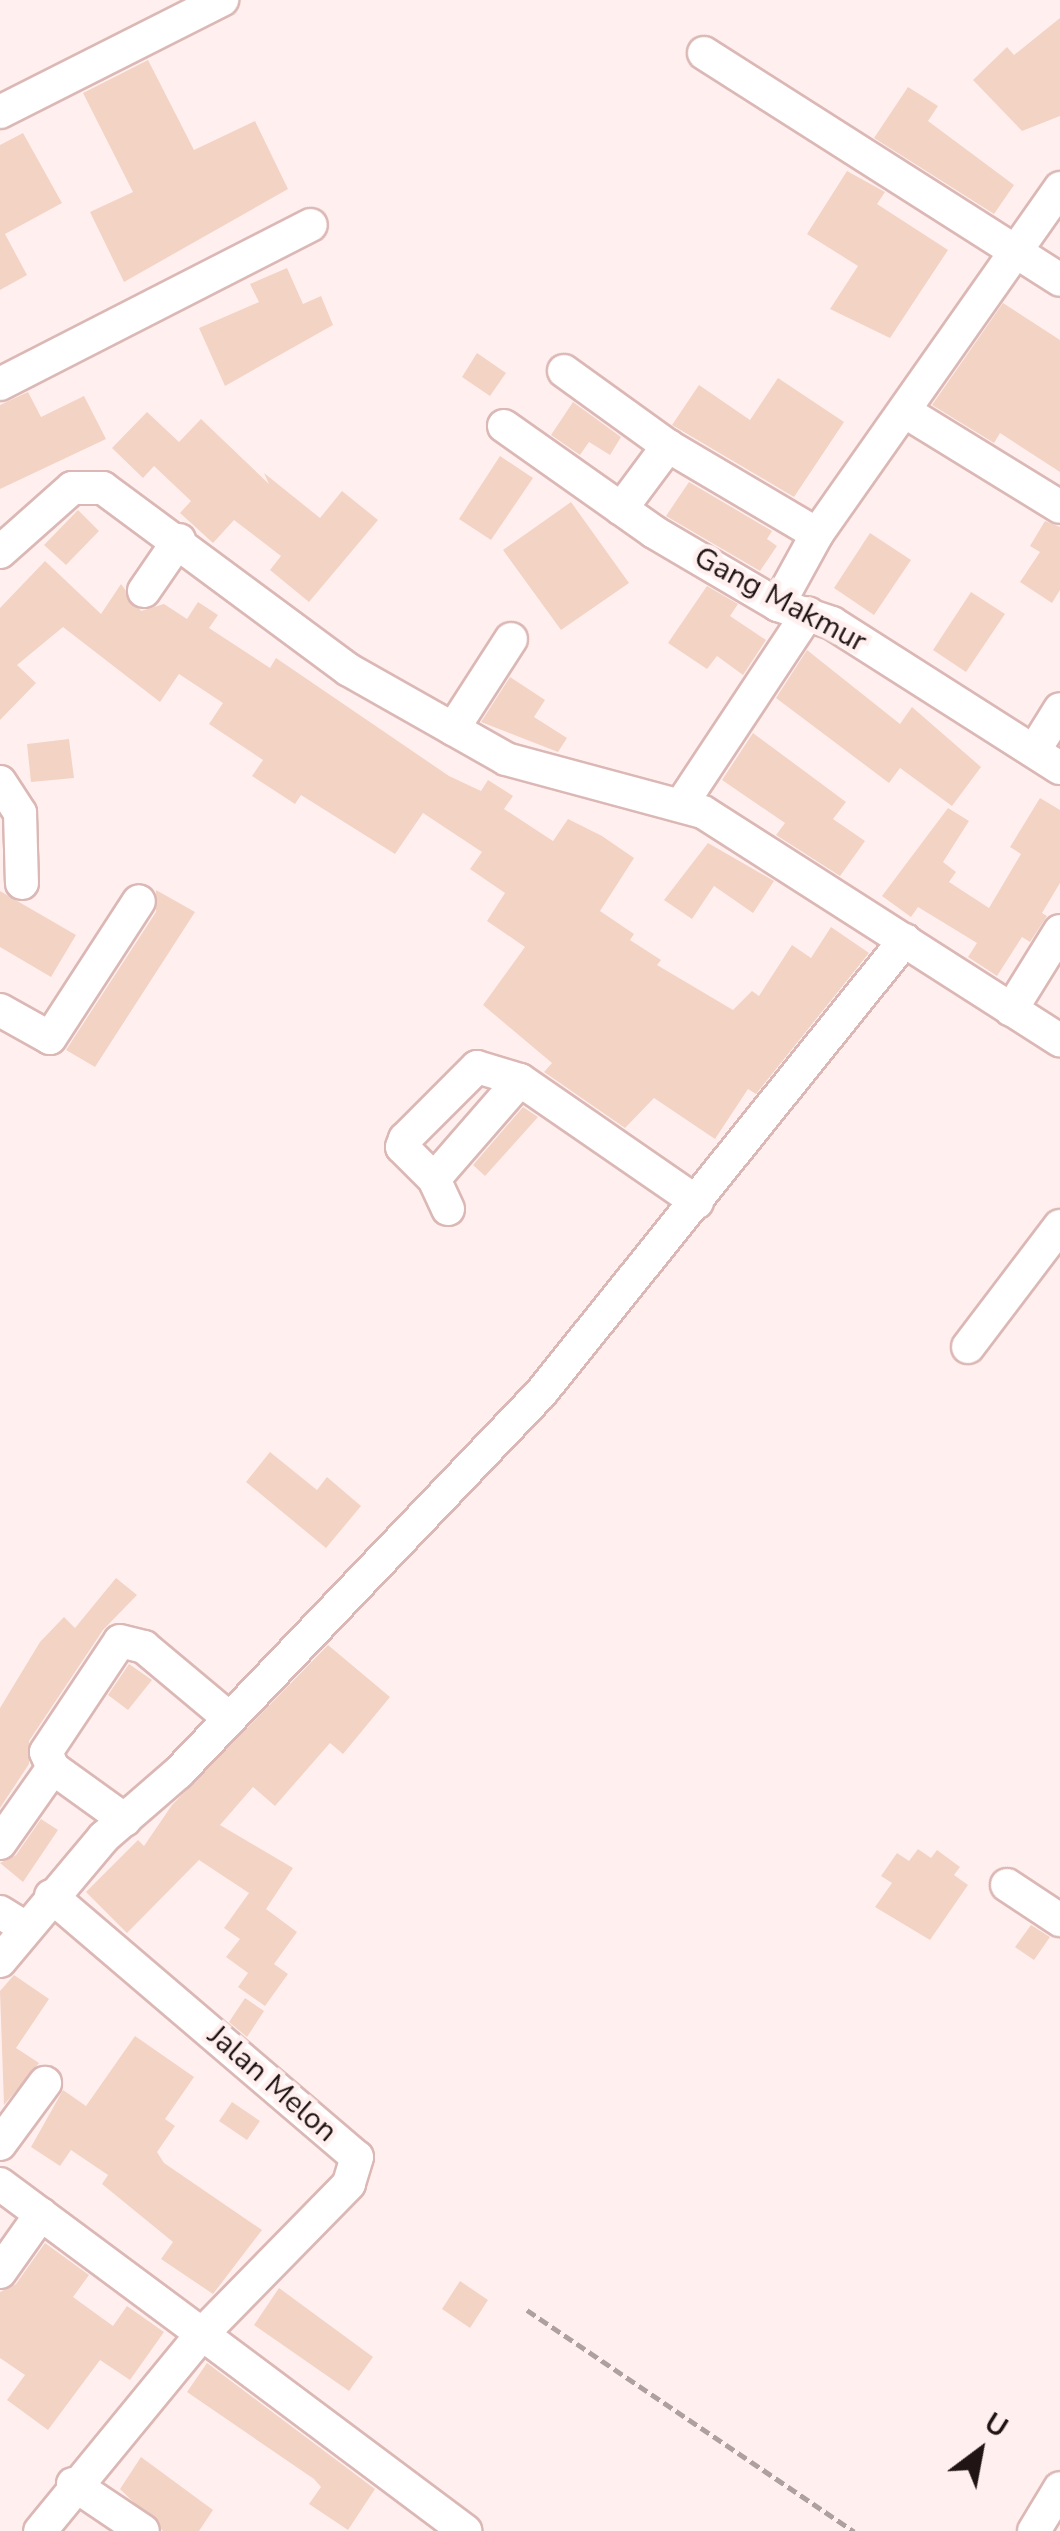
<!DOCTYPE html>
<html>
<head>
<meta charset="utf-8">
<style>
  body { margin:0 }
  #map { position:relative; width:1060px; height:2531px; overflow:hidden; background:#fff0ef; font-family:"Nunito Sans",sans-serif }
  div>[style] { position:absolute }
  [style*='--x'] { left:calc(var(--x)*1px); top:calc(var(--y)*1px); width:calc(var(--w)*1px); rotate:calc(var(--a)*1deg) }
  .building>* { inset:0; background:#f3d3c4 }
  .path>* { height:5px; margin-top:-2.5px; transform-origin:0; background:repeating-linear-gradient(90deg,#aea09f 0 10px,transparent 0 15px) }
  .roads { filter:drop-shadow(2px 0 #dbb8b5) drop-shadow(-2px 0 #dbb8b5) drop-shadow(0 2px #dbb8b5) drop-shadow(0 -2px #dbb8b5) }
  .minor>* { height:32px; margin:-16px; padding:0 16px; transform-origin:16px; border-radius:16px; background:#fff }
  span { translate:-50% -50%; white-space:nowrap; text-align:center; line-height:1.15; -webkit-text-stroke:9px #fff0ef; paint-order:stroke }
  .street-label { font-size:30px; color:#211414 }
  .north { position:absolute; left:930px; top:2401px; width:100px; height:100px; -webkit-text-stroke:8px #fff0ef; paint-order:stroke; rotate:32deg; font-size:28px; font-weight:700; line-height:40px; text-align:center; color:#211414 }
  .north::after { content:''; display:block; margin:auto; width:35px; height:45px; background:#211414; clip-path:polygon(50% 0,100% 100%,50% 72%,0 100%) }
</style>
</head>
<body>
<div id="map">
  <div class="building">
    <i style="clip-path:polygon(1060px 18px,1060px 116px,1022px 131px,973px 80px,1007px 47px,1014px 55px)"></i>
    <i style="clip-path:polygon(148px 60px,194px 150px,255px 121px,288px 189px,124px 282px,90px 212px,133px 192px,83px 93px)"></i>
    <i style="clip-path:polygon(908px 87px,938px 106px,928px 121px,1014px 185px,994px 214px,874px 138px)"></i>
    <i style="clip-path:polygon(23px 133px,62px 203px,5px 234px,27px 275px,0 290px,0 145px)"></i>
    <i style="clip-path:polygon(847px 171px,885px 192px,877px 204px,948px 250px,890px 338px,830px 309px,858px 266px,807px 234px)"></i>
    <i style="clip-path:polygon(287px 268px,303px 304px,321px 296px,333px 325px,225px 386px,199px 328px,259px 302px,250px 284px)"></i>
    <i style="clip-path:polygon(1003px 303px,1060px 340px,1060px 472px,1000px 433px,994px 443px,932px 405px)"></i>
    <i style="clip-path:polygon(477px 353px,506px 373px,490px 396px,462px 377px)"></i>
    <i style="clip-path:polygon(778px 378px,844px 422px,794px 497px,672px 425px,699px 385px,750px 420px)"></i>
    <i style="clip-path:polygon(28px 392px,41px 417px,84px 396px,106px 439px,0 489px,0 405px)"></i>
    <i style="clip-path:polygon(573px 402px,621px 437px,610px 455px,589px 442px,580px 455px,551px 435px)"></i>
    <i style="clip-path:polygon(147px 412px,179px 442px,201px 419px,269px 484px,264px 473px,320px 518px,342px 491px,378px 520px,309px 602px,270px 570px,281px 556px,234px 520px,213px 543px,180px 513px,191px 501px,154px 466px,143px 478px,112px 448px)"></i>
    <i style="clip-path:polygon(500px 456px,533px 478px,491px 540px,459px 519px)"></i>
    <i style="clip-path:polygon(689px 482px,772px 531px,767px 539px,777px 546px,760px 571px,666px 516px)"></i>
    <i style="clip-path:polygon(571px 502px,629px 583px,561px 630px,503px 550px)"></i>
    <i style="clip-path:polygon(78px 510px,99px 531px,66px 565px,44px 545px)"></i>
    <i style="clip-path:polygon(1045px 521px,1060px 527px,1060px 590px,1052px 603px,1020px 582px,1040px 552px,1030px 546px)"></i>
    <i style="clip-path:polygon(870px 533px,911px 560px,874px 615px,834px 588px)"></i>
    <i style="clip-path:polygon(45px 561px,101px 614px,121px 584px,141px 611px,164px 604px,187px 619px,198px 602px,218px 615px,209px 628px,270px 668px,276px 658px,449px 776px,481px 791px,488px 780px,513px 796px,504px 809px,553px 841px,568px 819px,602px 836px,634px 858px,600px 911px,634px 934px,630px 940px,661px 960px,657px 965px,733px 1010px,752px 991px,759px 996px,792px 945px,811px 958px,831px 927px,869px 953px,756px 1094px,748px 1089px,715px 1139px,654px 1098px,625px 1128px,544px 1072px,552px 1063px,483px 1005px,525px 947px,487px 921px,505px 893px,470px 869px,482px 852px,423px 813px,395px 854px,301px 795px,295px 804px,252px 776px,263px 760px,209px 724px,223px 703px,179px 674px,160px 702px,63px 627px,17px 665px,36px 683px,0 720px,0 608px)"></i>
    <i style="clip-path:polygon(707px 586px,738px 604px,730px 616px,766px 640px,743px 675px,717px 656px,707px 669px,668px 643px)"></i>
    <i style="clip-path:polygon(971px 592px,1005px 614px,966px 672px,933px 650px)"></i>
    <i style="clip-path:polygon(807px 650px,900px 724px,912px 707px,981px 767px,952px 806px,900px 768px,889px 783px,776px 698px)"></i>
    <i style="clip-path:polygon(510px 677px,545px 700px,534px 717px,567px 738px,558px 752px,481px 722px)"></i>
    <i style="clip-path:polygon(753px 733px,846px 802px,833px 819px,865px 841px,840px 876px,776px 835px,785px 823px,722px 780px)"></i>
    <i style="clip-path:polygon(69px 739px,74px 778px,31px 782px,27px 744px)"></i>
    <i style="clip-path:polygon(1040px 798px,1060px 810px,1060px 883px,1042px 913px,1047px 916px,1030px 942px,1022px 937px,997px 976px,968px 957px,977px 943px,918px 907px,911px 917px,882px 896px,948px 808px,969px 821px,943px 862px,956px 872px,949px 882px,989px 908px,1021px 854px,1010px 847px)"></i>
    <i style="clip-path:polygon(708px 843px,774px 881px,753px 913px,714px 886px,692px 919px,664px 900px)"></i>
    <i style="clip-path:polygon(156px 890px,195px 912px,95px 1067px,66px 1050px,156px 912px)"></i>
    <i style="clip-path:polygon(0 891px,76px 935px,51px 977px,0 947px)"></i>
    <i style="clip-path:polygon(523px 1107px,538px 1117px,485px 1176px,473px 1165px)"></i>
    <i style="clip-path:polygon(270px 1452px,317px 1490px,327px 1477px,361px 1506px,326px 1548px,246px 1482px)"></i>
    <i style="clip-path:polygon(116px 1578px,137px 1595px,103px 1630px,29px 1741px,29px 1764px,0 1808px,0 1708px,40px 1642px,64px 1617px,75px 1628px)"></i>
    <i style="clip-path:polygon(328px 1645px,390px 1697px,343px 1754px,330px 1743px,275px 1806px,253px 1787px,220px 1825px,293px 1868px,266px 1909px,297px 1932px,274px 1964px,288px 1974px,265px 2006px,238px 1987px,248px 1973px,226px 1957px,240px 1939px,224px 1928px,249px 1893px,199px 1860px,127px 1933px,86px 1892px,138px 1840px,144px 1846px,172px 1805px)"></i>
    <i style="clip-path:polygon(129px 1664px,152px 1680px,128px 1710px,108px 1695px)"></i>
    <i style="clip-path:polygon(41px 1819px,58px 1830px,23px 1882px,0 1863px,16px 1855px)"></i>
    <i style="clip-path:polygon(918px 1849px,931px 1858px,937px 1850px,960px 1867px,954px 1875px,968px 1885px,930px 1940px,875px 1907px,892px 1883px,881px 1876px,897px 1853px,909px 1861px)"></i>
    <i style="clip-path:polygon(1031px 1925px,1050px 1937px,1034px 1960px,1015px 1947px)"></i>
    <i style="clip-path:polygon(14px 1975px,49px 1999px,16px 2048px,39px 2063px,4px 2105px,0 1991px)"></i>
    <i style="clip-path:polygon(245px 1998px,264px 2011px,247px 2037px,229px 2022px)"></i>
    <i style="clip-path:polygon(135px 2036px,194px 2077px,165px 2119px,175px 2126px,157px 2152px,164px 2163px,262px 2230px,213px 2294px,161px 2259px,173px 2242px,102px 2184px,108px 2175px,71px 2150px,60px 2166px,31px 2147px,63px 2090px,86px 2106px)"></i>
    <i style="clip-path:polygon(232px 2102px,260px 2121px,247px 2140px,219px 2121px)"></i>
    <i style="clip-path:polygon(45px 2243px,89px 2275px,73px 2297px,113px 2326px,127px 2306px,164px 2332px,130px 2380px,100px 2360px,48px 2430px,7px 2400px,25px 2375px,0 2358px,0 2292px,16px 2284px)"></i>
    <i style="clip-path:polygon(460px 2281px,488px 2300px,470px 2328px,442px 2309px)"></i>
    <i style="clip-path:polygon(279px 2288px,373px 2357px,349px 2391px,254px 2325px)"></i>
    <i style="clip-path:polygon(207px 2363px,375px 2489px,348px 2530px,309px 2504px,321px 2487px,314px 2479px,187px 2392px)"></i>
    <i style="clip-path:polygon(141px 2457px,213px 2510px,199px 2531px,163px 2531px,120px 2489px)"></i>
  </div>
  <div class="path">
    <i style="--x:527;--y:2310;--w:395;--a:34.1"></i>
  </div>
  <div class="roads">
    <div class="minor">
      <i style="--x:704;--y:53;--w:422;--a:32.5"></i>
      <i style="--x:0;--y:112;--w:249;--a:-26.8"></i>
      <i style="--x:564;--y:371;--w:128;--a:35.8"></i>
      <i style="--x:668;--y:446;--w:173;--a:30.6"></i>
      <i style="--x:0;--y:384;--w:349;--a:-27.1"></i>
      <i style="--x:909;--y:414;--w:177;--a:31.6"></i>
      <i style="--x:504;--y:426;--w:184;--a:35.2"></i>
      <i style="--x:654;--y:532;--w:144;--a:30.5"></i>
      <i style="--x:778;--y:605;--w:57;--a:18.4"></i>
      <i style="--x:832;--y:623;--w:270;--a:32.5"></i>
      <i style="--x:621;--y:509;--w:79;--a:-53.3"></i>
      <i style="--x:0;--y:552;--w:96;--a:-41.6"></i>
      <i style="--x:72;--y:488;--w:31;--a:0"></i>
      <i style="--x:103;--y:488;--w:306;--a:36.5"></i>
      <i style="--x:349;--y:670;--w:180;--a:29.5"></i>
      <i style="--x:506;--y:759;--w:204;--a:15.1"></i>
      <i style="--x:703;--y:812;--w:424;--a:32.6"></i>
      <i style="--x:144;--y:591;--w:62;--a:-55.5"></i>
      <i style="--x:778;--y:605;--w:81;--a:-61.2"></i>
      <i style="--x:817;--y:534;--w:423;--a:-54.9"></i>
      <i style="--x:453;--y:729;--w:107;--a:-57.2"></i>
      <i style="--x:1034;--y:751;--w:49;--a:-58.2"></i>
      <i style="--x:0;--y:782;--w:37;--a:57"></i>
      <i style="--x:20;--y:813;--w:70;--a:88.4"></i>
      <i style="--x:681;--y:805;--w:230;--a:-56.5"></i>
      <i style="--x:0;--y:1010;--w:57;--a:29.2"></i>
      <i style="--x:50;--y:1038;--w:163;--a:-57"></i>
      <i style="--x:1011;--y:1010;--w:93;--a:-58.2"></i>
      <i style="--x:434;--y:1179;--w:131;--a:-49"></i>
      <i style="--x:520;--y:1080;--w:215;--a:34.6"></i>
      <i style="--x:448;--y:1209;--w:33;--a:-115"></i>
      <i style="--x:434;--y:1179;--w:45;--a:-135"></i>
      <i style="--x:402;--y:1147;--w:9;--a:-69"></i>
      <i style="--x:405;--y:1139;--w:102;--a:-45"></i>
      <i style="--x:477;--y:1067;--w:45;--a:16.8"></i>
      <i style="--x:968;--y:1347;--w:152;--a:-52.8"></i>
      <i style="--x:125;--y:1820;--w:89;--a:-144.2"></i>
      <i style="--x:53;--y:1768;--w:17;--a:-114"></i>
      <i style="--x:46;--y:1752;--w:133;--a:-56.3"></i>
      <i style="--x:120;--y:1641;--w:25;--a:14"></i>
      <i style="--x:144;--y:1647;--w:111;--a:39.9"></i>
      <i style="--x:0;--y:1843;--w:92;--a:-54.8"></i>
      <i style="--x:1007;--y:1885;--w:64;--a:33.4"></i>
      <i style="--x:51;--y:1896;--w:402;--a:40.5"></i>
      <i style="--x:357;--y:2157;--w:28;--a:107"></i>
      <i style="--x:349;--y:2184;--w:210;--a:134.4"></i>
      <i style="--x:202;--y:2334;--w:329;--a:36.8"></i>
      <i style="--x:0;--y:1912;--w:31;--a:32"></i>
      <i style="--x:0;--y:1961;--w:162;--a:-50"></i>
      <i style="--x:104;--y:1837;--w:98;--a:-40.9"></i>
      <i style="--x:178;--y:1773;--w:526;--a:-46.31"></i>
      <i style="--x:541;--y:1393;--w:581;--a:-51.22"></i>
      <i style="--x:0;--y:2144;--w:76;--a:-53.6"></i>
      <i style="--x:0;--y:2184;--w:252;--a:36.6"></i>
      <i style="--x:202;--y:2334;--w:255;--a:129.4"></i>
      <i style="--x:0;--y:2272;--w:71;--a:-54.7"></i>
      <i style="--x:73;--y:2484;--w:84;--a:33.9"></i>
      <i style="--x:1034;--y:2531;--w:50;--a:-58.8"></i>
    </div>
  </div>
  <div class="street-label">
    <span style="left:780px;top:600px;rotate:28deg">Gang Makmur</span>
    <span style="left:272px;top:2084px;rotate:41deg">Jalan Melon</span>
  </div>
  <div class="north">U</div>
</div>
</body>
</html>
